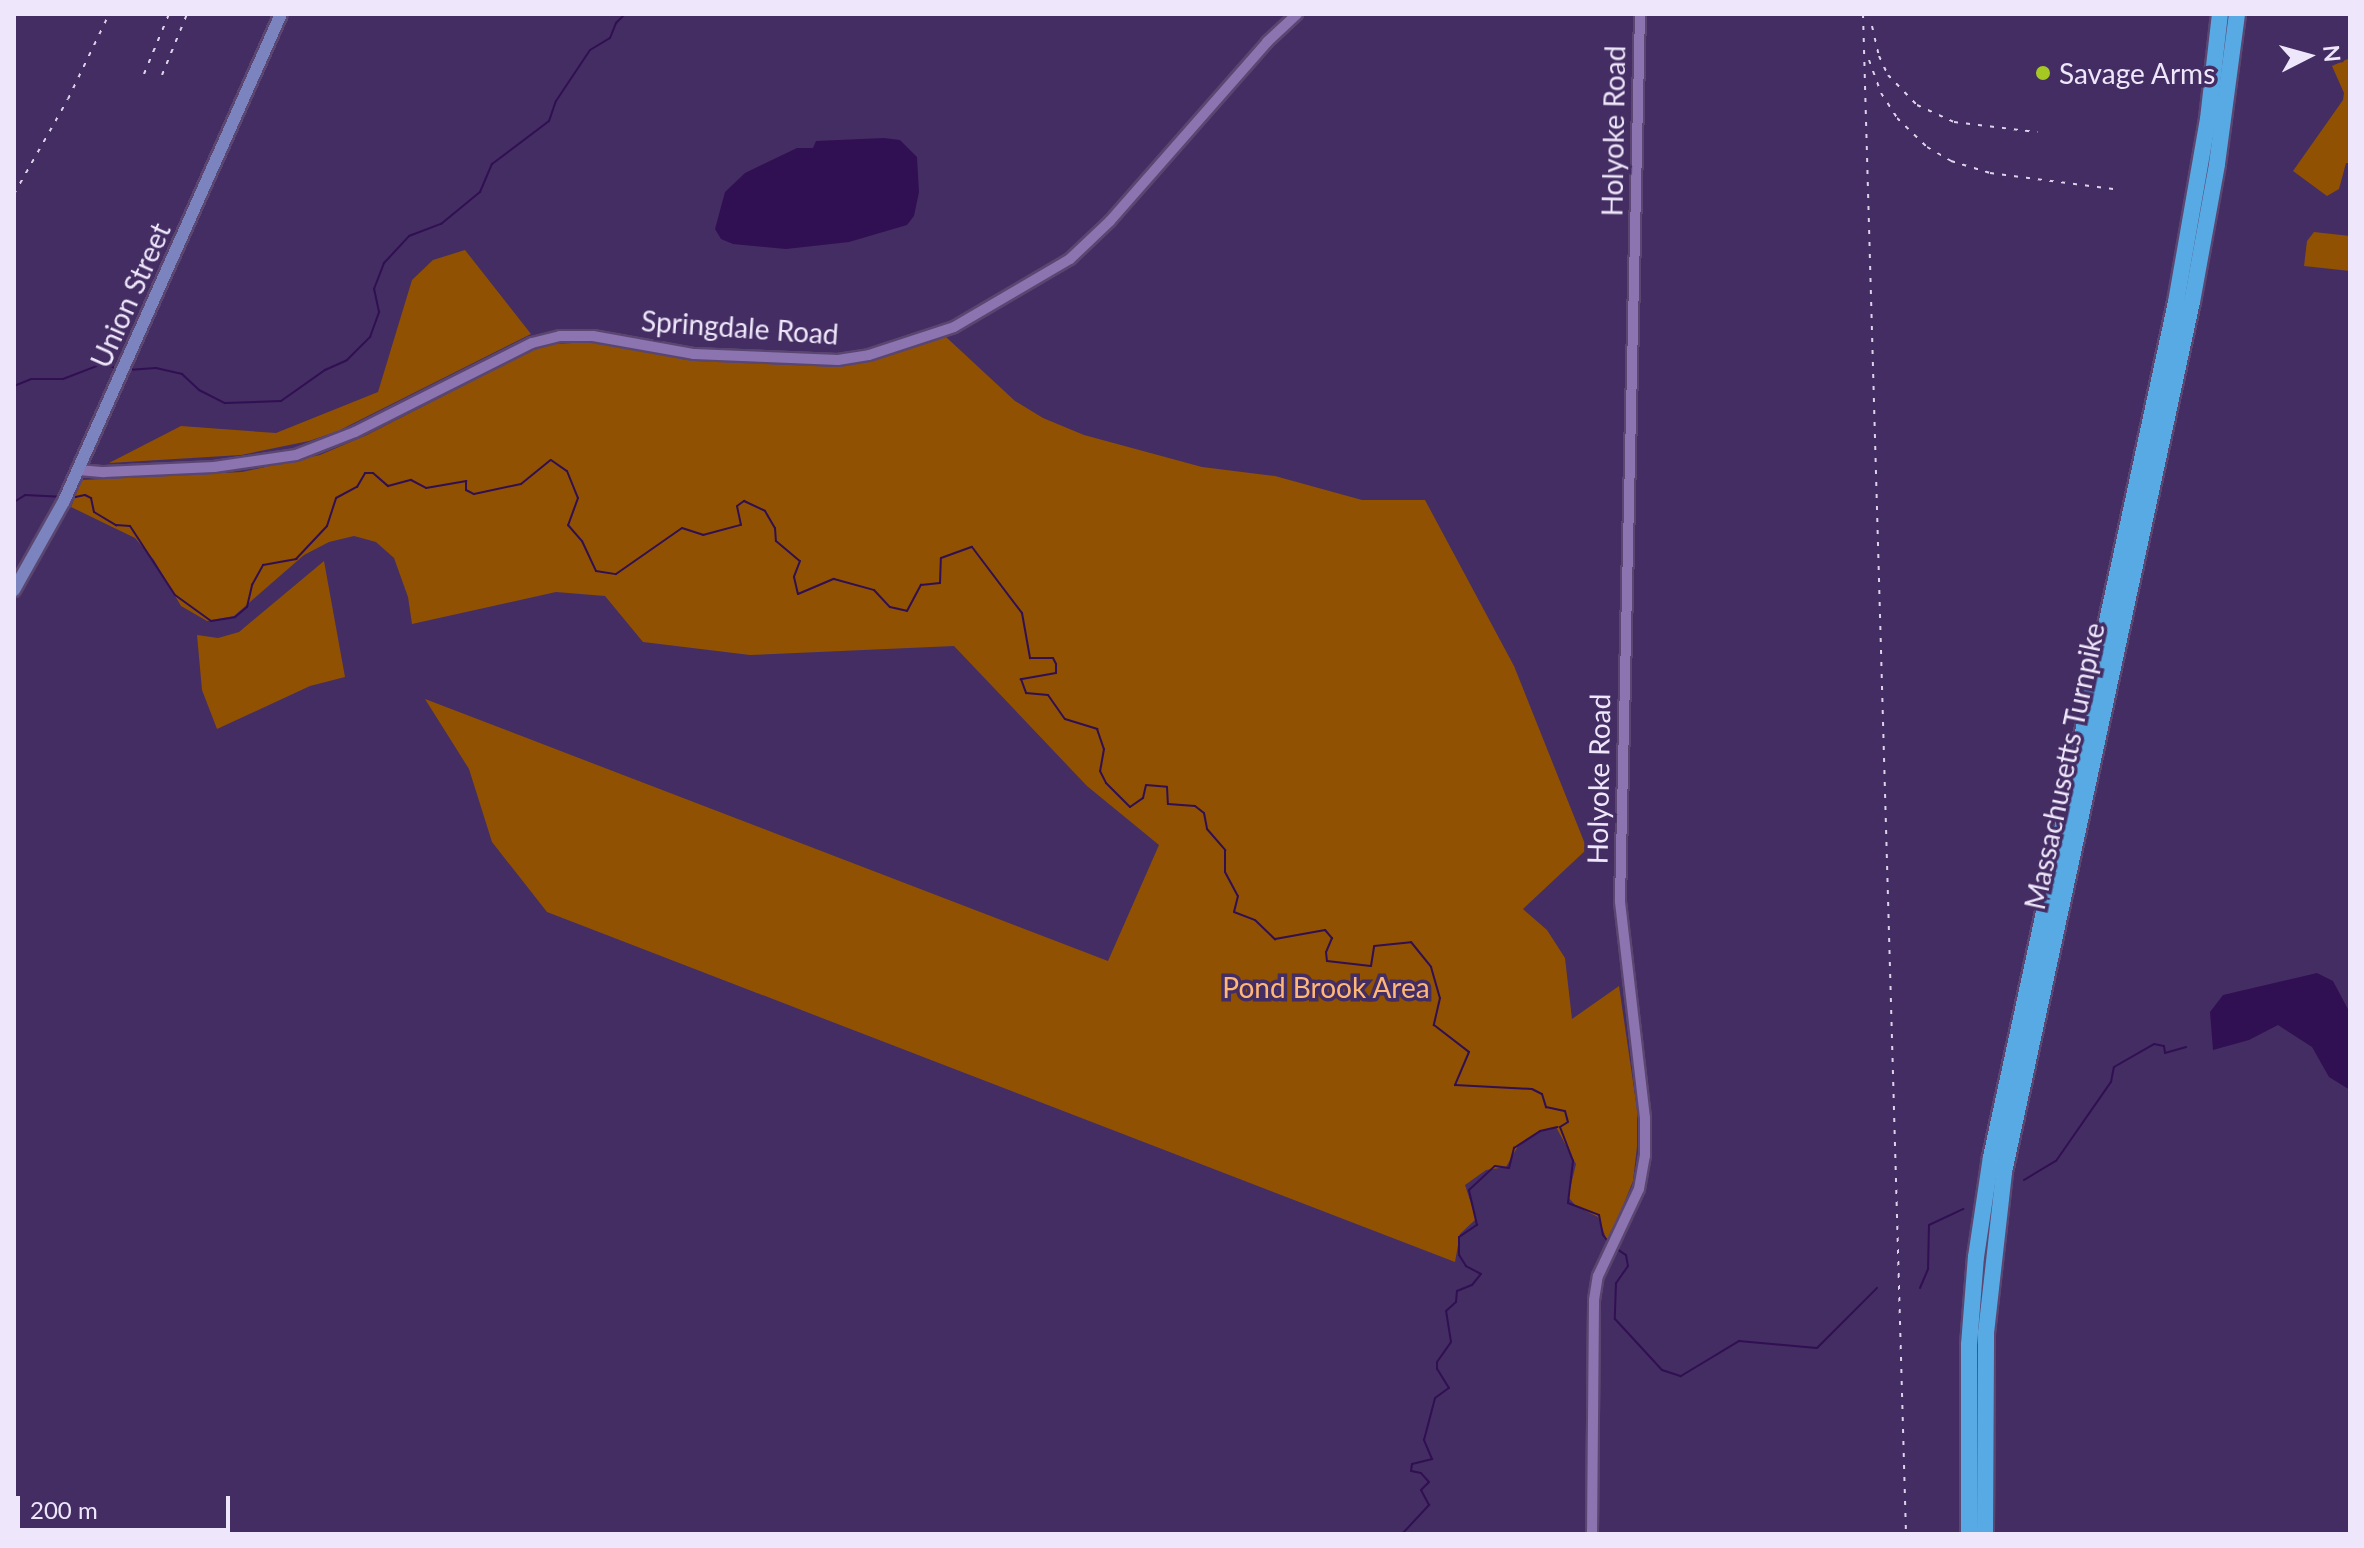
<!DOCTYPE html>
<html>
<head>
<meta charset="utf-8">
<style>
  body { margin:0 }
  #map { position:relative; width:2364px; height:1548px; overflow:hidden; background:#442d62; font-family:Lato,sans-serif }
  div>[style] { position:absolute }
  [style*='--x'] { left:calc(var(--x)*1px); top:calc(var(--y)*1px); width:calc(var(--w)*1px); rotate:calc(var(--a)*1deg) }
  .forest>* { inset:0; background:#905102 }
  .water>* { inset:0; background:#310f53 }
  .stream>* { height:2px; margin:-1px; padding:0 1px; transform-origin:1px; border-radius:1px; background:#310f53 }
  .roads { filter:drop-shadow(2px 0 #5a4671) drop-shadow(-2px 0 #5a4671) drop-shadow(0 2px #5a4671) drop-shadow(0 -2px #5a4671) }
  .tertiary>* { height:10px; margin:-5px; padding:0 5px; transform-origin:5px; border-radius:5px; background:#8b74af }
  .secondary>* { height:12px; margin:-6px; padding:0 6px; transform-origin:6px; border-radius:6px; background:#7c84bf }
  .motorway>* { height:16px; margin:-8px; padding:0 8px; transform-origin:8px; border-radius:8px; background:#58aae4 }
  .rail>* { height:2px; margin-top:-1px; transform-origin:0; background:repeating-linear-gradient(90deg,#dcd3eb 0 4px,transparent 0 12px) }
  .dots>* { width:22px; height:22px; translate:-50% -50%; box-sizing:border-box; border:4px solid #442d62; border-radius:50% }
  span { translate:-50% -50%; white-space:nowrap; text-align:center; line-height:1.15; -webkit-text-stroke:7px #442d62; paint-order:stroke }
  .poi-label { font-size:28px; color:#eee7fb }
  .left { translate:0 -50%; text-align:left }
  .street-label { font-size:28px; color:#eee7fb }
  .park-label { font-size:28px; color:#ffb777 }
  .frame { position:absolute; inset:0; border:16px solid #eee7fb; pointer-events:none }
  .north { position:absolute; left:2268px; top:16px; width:80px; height:80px; -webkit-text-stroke:6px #442d62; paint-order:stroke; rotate:84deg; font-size:22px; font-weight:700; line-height:32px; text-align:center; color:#eee7fb }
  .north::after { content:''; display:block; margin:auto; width:28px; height:36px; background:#eee7fb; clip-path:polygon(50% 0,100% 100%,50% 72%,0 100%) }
  .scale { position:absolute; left:16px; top:1496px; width:214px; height:36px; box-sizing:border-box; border:4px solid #eee7fb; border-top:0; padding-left:10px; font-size:24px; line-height:28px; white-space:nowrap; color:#eee7fb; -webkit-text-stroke:6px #442d62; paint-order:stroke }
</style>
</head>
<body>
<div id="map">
  <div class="forest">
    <i style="clip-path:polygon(2350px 58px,2350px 163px,2346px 163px,2339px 189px,2327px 196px,2293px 171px,2343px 100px,2344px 93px,2332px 66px)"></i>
    <i style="clip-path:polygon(2314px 232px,2350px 236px,2350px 271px,2304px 266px,2307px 241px)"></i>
    <i style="clip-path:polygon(465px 250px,531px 334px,338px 431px,309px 441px,241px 455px,109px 463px,181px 426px,276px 433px,378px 392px,412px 280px,433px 260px)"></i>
    <i style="clip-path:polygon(946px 337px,1015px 401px,1043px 418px,1084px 435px,1202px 467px,1275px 476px,1362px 500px,1425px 500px,1514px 666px,1587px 849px,1523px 909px,1547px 930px,1565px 958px,1572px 1019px,1619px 986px,1637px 1109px,1637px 1147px,1633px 1181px,1608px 1243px,1598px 1217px,1576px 1206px,1568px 1197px,1576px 1164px,1556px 1127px,1538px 1132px,1518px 1146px,1506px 1167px,1486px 1170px,1465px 1185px,1476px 1219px,1460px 1234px,1455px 1262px,547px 912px,492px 842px,469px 769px,425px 699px,1108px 961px,1159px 845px,1087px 786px,954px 646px,750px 655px,643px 642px,605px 596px,556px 592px,412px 624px,408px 597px,394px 558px,376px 542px,354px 536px,329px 542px,304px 555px,234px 616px,207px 621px,181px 606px,154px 560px,135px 538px,71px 507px,82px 480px,242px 472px,320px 455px,367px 435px,533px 350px,554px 344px,590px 342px,688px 360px,842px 365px,885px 357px)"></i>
    <i style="clip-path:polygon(324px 561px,345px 677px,310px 686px,217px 729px,202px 690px,197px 635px,218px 638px,239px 632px)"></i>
  </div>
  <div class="water">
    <i style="clip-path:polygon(884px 138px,900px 140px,917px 157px,919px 192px,914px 216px,907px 225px,849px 242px,786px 249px,733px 244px,721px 239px,715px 229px,725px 192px,745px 173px,797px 148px,813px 148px,816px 141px)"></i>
    <i style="clip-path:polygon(2317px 973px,2333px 981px,2350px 1013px,2350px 1090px,2329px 1077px,2312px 1047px,2278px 1025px,2249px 1040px,2213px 1050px,2210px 1012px,2223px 995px)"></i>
  </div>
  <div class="stream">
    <i style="--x:128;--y:370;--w:28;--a:-4"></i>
    <i style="--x:156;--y:368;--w:27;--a:13"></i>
    <i style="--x:182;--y:374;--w:23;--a:43"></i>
    <i style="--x:199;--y:390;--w:29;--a:27"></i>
    <i style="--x:225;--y:403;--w:56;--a:-2"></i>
    <i style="--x:281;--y:401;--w:54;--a:-35.2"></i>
    <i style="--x:325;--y:370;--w:24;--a:-24"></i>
    <i style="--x:347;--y:360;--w:33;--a:-45"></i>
    <i style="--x:370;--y:337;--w:27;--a:-70"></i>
    <i style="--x:379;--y:312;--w:24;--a:-102"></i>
    <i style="--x:374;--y:289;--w:28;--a:-69"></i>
    <i style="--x:384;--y:263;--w:37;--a:-47"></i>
    <i style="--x:409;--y:236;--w:34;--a:-21"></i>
    <i style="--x:441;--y:224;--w:50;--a:-39.4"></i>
    <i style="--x:480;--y:192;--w:30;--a:-67"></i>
    <i style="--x:492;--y:164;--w:71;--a:-37"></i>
    <i style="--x:549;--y:121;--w:21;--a:-71"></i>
    <i style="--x:556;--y:101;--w:61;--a:-56.3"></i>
    <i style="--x:590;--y:50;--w:23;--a:-31"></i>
    <i style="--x:610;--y:38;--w:16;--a:-68"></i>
    <i style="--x:616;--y:23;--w:13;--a:-45"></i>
    <i style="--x:14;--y:386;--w:18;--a:-22"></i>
    <i style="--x:31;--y:379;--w:32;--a:0"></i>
    <i style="--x:63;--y:379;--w:40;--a:-21"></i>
    <i style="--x:100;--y:365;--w:18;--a:9"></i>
    <i style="--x:71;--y:498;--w:14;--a:-12"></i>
    <i style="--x:85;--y:495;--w:7;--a:27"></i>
    <i style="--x:91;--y:498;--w:14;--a:78"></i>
    <i style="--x:94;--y:512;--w:26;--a:31"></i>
    <i style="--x:116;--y:525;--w:14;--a:4"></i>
    <i style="--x:130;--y:526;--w:82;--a:56.9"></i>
    <i style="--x:175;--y:595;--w:44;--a:35.8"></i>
    <i style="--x:211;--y:621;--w:24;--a:-9"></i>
    <i style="--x:235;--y:617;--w:16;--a:-40"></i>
    <i style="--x:247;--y:607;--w:23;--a:-77"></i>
    <i style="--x:252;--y:585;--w:23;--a:-61"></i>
    <i style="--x:263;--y:565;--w:34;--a:-10"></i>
    <i style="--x:296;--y:559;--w:45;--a:-46.8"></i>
    <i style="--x:327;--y:526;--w:29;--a:-72"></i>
    <i style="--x:336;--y:498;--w:24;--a:-28"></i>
    <i style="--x:357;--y:487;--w:16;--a:-60"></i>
    <i style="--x:365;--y:473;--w:8;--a:0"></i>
    <i style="--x:373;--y:473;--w:20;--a:41"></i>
    <i style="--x:388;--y:486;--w:24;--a:-15"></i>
    <i style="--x:411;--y:480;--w:17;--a:28"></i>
    <i style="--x:426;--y:488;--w:41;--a:-9.9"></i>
    <i style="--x:466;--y:481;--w:9;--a:90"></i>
    <i style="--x:466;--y:490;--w:9;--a:27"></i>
    <i style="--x:474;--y:494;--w:48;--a:-12"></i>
    <i style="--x:521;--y:484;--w:38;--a:-39"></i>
    <i style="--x:551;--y:460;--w:19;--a:35"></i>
    <i style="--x:567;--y:471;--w:29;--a:68"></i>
    <i style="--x:578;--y:498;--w:29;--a:110"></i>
    <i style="--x:568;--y:525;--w:21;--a:49"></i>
    <i style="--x:582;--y:541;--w:33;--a:65"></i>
    <i style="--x:596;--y:571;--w:20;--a:9"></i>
    <i style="--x:616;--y:574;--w:80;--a:-34.9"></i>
    <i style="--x:682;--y:528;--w:22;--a:18"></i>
    <i style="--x:703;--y:535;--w:39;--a:-15"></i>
    <i style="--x:741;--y:525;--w:19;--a:-102"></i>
    <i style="--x:737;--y:506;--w:9;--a:-36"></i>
    <i style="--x:744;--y:501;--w:23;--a:25"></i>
    <i style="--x:765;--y:511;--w:20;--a:60"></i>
    <i style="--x:775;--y:528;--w:13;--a:86"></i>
    <i style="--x:776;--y:541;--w:31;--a:40"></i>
    <i style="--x:800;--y:561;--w:17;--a:111"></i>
    <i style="--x:794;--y:577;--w:17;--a:77"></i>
    <i style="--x:798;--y:594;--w:39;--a:-23"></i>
    <i style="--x:834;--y:579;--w:41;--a:15.4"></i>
    <i style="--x:874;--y:590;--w:23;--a:47"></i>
    <i style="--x:890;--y:607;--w:17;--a:13"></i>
    <i style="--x:907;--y:611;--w:30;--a:-62"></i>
    <i style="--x:921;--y:585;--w:19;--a:-6"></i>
    <i style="--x:940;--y:583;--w:25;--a:-88"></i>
    <i style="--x:941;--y:558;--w:33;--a:-20"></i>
    <i style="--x:972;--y:547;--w:83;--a:52.9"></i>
    <i style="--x:1022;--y:613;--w:46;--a:79.9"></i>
    <i style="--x:1030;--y:658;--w:23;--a:0"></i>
    <i style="--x:1053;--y:658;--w:7;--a:63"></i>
    <i style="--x:1056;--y:664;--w:9;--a:90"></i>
    <i style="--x:1056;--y:673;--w:36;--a:170"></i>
    <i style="--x:1021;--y:679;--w:15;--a:70"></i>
    <i style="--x:1026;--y:693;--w:22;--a:5"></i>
    <i style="--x:1048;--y:695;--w:29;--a:55"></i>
    <i style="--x:1065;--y:719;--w:34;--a:17"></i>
    <i style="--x:1097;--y:729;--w:21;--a:71"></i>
    <i style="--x:1104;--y:749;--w:22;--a:100"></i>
    <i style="--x:1100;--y:771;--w:13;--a:63"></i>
    <i style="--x:1106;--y:783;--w:34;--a:45"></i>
    <i style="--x:1130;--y:807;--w:16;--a:-35"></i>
    <i style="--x:1143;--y:798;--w:13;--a:-77"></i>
    <i style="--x:1146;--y:785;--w:21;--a:5"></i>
    <i style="--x:1167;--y:787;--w:17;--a:87"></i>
    <i style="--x:1168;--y:804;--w:27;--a:4"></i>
    <i style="--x:1195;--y:806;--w:11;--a:38"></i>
    <i style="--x:1204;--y:813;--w:16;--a:79"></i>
    <i style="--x:1207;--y:829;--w:28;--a:49"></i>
    <i style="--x:1225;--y:850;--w:22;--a:90"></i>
    <i style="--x:1225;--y:872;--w:27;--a:62"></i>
    <i style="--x:1238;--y:896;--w:16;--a:104"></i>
    <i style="--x:1234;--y:912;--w:22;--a:21"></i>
    <i style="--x:1255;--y:920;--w:28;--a:44"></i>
    <i style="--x:1275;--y:939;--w:51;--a:-10.2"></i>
    <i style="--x:1325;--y:930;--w:11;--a:49"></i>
    <i style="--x:1332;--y:938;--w:15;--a:113"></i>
    <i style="--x:1326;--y:952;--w:9;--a:84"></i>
    <i style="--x:1327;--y:961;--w:44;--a:6.5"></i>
    <i style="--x:1371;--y:966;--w:20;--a:-81"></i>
    <i style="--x:1374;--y:946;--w:37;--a:-6"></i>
    <i style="--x:1411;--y:942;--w:32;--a:51"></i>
    <i style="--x:1431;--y:967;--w:32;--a:74"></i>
    <i style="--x:1440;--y:998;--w:28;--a:103"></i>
    <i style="--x:1434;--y:1025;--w:44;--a:37.6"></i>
    <i style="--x:1469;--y:1052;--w:36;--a:113"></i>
    <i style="--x:1455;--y:1085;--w:77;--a:3"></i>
    <i style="--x:1532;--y:1089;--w:11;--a:27"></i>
    <i style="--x:1542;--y:1094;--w:14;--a:73"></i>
    <i style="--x:1546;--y:1107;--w:19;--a:12"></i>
    <i style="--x:1565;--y:1111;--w:11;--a:75"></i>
    <i style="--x:1568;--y:1122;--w:9;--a:148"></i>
    <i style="--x:1560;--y:1127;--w:36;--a:69"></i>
    <i style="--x:1573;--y:1161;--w:42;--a:96.8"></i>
    <i style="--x:1568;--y:1203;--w:33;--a:21"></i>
    <i style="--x:1599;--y:1215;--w:20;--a:79"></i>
    <i style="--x:1603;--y:1235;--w:10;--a:53"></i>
    <i style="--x:14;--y:502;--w:13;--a:-32"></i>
    <i style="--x:25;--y:495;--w:35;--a:3"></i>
    <i style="--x:2024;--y:1180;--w:37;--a:-31"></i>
    <i style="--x:2056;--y:1161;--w:96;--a:-55.2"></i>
    <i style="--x:2111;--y:1082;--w:15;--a:-79"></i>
    <i style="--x:2114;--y:1067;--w:46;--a:-29.9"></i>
    <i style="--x:2154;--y:1044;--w:10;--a:11"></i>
    <i style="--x:2164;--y:1046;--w:7;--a:82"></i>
    <i style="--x:2165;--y:1053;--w:22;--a:-16"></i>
    <i style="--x:1614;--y:1247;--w:14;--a:34"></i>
    <i style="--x:1626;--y:1255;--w:11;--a:80"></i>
    <i style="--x:1628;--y:1266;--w:21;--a:125"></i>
    <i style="--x:1616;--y:1283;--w:36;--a:92"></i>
    <i style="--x:1615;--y:1319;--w:69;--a:47.3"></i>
    <i style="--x:1662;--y:1370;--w:20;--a:18"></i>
    <i style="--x:1681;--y:1376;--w:68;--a:-31.1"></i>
    <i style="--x:1739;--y:1341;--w:78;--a:5.1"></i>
    <i style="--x:1817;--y:1348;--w:85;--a:-45"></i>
    <i style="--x:1920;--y:1288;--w:21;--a:-67"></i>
    <i style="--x:1928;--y:1269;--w:44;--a:-88.7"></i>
    <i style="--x:1929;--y:1225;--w:38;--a:-25"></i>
    <i style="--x:1402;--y:1534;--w:40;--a:-47"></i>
    <i style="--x:1429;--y:1505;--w:17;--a:-118"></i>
    <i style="--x:1421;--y:1490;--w:11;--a:-45"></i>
    <i style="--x:1429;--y:1482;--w:12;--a:-132"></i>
    <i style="--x:1421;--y:1473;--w:10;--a:-169"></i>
    <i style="--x:1411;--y:1471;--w:7;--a:-82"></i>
    <i style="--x:1412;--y:1464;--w:21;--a:-14"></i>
    <i style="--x:1432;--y:1459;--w:21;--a:-113"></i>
    <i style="--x:1424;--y:1440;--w:43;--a:-75.3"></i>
    <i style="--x:1435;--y:1398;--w:17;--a:-36"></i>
    <i style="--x:1449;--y:1388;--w:22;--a:-122"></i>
    <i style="--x:1437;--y:1369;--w:7;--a:-90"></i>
    <i style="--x:1437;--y:1362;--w:24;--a:-55"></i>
    <i style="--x:1451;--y:1342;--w:31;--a:-99"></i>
    <i style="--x:1446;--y:1311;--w:13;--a:-42"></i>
    <i style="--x:1456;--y:1302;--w:11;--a:-85"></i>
    <i style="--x:1457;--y:1291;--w:16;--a:-22"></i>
    <i style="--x:1472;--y:1285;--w:14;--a:-51"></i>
    <i style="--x:1481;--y:1274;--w:17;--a:-152"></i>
    <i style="--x:1466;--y:1266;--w:13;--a:-122"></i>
    <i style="--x:1459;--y:1255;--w:18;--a:-90"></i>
    <i style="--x:1459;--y:1237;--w:22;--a:-34"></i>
    <i style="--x:1477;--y:1225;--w:36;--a:-103"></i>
    <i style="--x:1469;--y:1190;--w:35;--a:-43"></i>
    <i style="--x:1495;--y:1166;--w:14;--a:8"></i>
    <i style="--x:1509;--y:1168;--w:21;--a:-76"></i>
    <i style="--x:1514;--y:1148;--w:31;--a:-33"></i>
    <i style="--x:1540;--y:1131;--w:18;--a:-13"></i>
  </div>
  <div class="roads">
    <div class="tertiary">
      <i style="--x:79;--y:470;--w:25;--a:5"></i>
      <i style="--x:104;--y:472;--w:110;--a:-2.6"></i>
      <i style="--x:214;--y:467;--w:83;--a:-8.3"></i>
      <i style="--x:296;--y:455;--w:63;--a:-21.3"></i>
      <i style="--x:355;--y:432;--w:198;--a:-26.7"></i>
      <i style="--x:532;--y:343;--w:29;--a:-14"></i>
      <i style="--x:560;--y:336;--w:33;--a:0"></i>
      <i style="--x:593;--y:336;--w:103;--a:10.1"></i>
      <i style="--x:694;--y:354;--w:144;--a:2.4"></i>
      <i style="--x:838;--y:360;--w:31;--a:-9"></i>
      <i style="--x:869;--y:355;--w:89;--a:-18.2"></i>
      <i style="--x:954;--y:327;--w:134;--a:-30.4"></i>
      <i style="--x:1070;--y:259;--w:55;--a:-43.5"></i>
      <i style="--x:1110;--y:221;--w:238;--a:-48.7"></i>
      <i style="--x:1267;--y:42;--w:41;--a:-43"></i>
      <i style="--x:1592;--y:1534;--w:234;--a:-89.5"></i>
      <i style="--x:1594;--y:1300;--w:24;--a:-81"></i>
      <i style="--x:1598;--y:1276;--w:96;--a:-64.8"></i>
      <i style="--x:1639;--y:1189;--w:34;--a:-80"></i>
      <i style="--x:1645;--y:1156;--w:38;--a:-90"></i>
      <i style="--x:1645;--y:1118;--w:218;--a:-96.6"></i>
      <i style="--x:1620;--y:901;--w:887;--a:-88.71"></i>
    </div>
    <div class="secondary">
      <i style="--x:14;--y:590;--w:102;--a:-60.7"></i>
      <i style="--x:64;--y:501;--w:533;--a:-65.98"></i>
    </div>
    <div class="motorway">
      <i style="--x:1969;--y:1534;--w:189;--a:-90"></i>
      <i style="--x:1969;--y:1345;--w:88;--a:-85.5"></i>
      <i style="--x:1976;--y:1257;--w:101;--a:-81.5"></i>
      <i style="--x:1991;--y:1157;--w:875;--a:-77.79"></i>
      <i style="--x:2176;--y:302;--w:186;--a:-80.1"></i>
      <i style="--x:2208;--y:119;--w:106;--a:-83.5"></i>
      <i style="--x:1985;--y:1534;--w:201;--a:-89.7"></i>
      <i style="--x:1986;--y:1333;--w:162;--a:-83.6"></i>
      <i style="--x:2004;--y:1172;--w:890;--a:-77.81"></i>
      <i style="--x:2192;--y:302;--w:140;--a:-79.7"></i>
      <i style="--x:2217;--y:164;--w:151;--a:-82.4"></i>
    </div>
  </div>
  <div class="rail">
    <i style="--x:1863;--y:14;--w:1521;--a:88.38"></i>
    <i style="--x:1872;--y:26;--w:31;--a:77"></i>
    <i style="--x:1879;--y:56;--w:21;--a:65"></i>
    <i style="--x:1888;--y:75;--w:42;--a:46"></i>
    <i style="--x:1917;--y:105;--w:41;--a:24.7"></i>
    <i style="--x:1954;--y:122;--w:84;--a:6.9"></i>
    <i style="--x:1869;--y:60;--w:35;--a:70"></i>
    <i style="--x:1881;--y:93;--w:30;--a:57"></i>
    <i style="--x:1897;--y:118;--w:42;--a:44"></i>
    <i style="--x:1927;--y:147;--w:28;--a:30"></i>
    <i style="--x:1951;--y:161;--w:41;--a:17.1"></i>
    <i style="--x:1990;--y:173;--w:132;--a:7.4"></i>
    <i style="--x:144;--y:74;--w:65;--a:-67.4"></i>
    <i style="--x:162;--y:75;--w:66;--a:-67.7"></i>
    <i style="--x:14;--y:194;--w:109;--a:-60.4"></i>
    <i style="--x:68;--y:99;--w:94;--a:-64.2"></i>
  </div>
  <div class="dots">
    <i style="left:2043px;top:73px;background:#a5c823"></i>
  </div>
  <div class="poi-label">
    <span class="left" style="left:2059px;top:73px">Savage Arms</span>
  </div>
  <div class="street-label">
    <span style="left:1613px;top:131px;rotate:-89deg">Holyoke Road</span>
    <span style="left:130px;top:295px;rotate:-66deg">Union Street</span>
    <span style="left:740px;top:327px;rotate:4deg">Springdale Road</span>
    <span style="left:2064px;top:766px;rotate:-78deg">Massachusetts Turnpike</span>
    <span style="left:1598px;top:779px;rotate:-89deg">Holyoke Road</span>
  </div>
  <div class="park-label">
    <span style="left:1326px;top:987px">Pond Brook Area</span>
  </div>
  <div class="frame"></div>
  <div class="north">N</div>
  <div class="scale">200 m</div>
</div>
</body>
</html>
